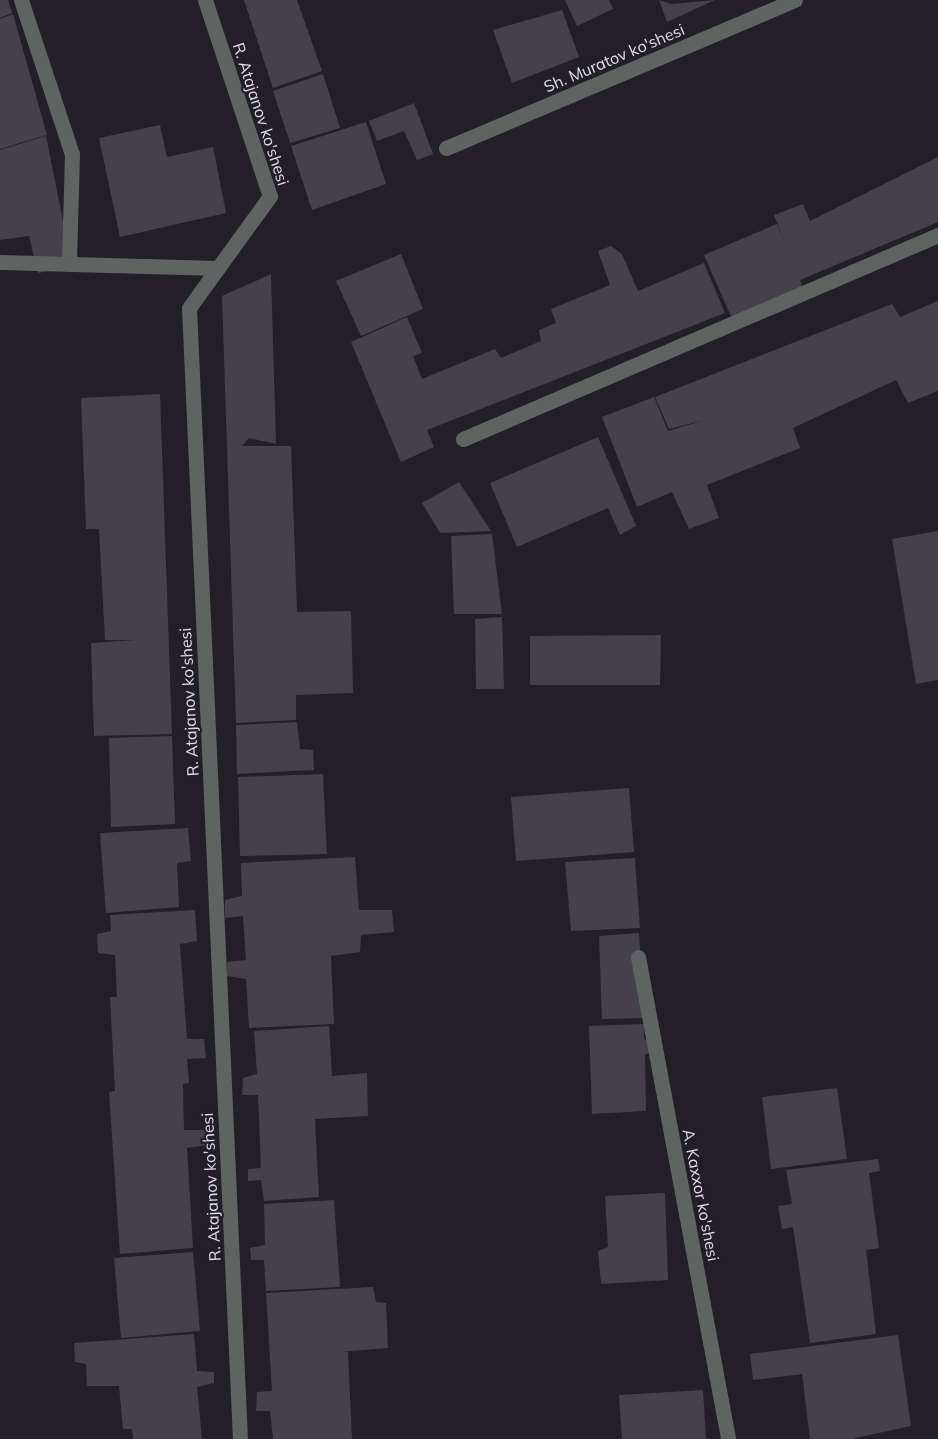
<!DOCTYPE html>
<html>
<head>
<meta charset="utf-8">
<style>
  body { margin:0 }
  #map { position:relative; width:938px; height:1439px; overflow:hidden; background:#221f27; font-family:Mulish,sans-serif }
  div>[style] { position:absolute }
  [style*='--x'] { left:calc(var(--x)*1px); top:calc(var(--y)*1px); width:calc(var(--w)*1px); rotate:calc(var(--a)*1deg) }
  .building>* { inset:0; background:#45414a }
  .minor>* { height:15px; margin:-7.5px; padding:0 7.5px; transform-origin:7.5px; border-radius:7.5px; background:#5f6462 }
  span { translate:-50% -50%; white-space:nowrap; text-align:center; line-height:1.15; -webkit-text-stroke:4.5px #221f27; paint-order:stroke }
  .street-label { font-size:16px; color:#e1dfe5 }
</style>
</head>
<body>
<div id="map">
  <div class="building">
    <i style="clip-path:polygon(0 0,8px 0,12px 13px,0 18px)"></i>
    <i style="clip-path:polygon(244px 0,297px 0,322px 71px,273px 88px)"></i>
    <i style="clip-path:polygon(565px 0,609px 0,613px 9px,577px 26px)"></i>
    <i style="clip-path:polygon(659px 0,672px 4px,715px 0,667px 22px)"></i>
    <i style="clip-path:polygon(562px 10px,579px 57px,512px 83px,493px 30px)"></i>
    <i style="clip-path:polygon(13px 14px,47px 135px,0 149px,0 19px)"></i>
    <i style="clip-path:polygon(323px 74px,340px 128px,290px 143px,273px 91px)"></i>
    <i style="clip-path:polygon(414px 103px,433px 154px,417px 160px,404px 131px,377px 141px,369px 121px)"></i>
    <i style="clip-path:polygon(366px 122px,386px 184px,312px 210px,291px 146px)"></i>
    <i style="clip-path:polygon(160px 125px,167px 157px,213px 147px,226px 213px,120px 237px,99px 138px)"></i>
    <i style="clip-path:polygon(46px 136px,72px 266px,38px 273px,29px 236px,0 240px,0 150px)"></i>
    <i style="clip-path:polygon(938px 157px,938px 222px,800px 280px,805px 292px,733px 321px,704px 255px,777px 224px,785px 243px,774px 215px,803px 204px,810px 221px)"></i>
    <i style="clip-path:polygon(611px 246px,622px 254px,638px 291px,704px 263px,725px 313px,427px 430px,434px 447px,401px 462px,351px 342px,407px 317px,422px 353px,413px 356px,422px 379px,495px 349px,501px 358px,541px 341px,539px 330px,556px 323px,551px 309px,610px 285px,598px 251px)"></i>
    <i style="clip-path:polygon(401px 254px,423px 309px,361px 336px,336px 281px)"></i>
    <i style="clip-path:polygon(271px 274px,276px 444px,249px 438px,242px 446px,291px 446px,297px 612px,351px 611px,353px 693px,296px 695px,296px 720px,236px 723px,222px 296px)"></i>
    <i style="clip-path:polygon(938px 301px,938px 391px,908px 403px,896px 380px,793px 428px,800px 448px,707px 485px,719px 518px,689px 529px,672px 492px,637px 507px,602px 417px,654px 397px,668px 431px,705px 420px,669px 429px,655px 397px,892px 304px,900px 317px)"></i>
    <i style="clip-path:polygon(160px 394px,172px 734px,94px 736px,91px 643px,136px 640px,105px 640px,99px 529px,86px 529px,81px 398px)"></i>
    <i style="clip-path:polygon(598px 437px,636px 526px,620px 535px,608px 508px,517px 547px,490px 483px)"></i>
    <i style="clip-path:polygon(459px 482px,491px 531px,440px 533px,422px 503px)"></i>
    <i style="clip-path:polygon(938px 531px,938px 680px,916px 684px,892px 539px)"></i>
    <i style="clip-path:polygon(492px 534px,502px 614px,454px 614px,451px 536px)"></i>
    <i style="clip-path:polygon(502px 617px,504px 689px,476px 689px,475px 619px)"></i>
    <i style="clip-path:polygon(661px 635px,660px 685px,530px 685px,530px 636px)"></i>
    <i style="clip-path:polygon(297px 722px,300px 749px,313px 750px,314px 770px,237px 774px,236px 725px)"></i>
    <i style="clip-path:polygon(172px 736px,175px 824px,111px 827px,109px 738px)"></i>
    <i style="clip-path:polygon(323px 774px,327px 854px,240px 856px,238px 777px)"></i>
    <i style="clip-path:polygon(629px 788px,634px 852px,516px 861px,511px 797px)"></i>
    <i style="clip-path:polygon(188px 828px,191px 861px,177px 863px,179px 907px,106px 913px,100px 833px)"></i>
    <i style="clip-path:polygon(355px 857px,359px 910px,392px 910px,394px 932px,361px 935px,360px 952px,331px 956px,334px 1024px,249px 1028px,246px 979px,227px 976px,227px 962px,246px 960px,243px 916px,225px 918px,225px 900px,242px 896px,241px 863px)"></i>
    <i style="clip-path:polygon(635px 858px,640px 928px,571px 931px,565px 862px)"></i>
    <i style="clip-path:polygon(195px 910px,197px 941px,180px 944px,187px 1039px,204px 1039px,206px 1058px,187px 1059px,189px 1083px,183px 1084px,184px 1130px,208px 1130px,208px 1145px,187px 1148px,193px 1248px,120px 1254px,109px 1092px,115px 1091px,110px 997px,117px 997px,115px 955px,98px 953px,97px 934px,111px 931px,110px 915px)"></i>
    <i style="clip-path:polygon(639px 933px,644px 1018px,602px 1019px,599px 936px)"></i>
    <i style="clip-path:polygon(644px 1024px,644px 1039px,659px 1042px,658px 1052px,645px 1054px,646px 1111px,592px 1114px,589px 1026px)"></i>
    <i style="clip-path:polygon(329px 1026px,332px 1076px,367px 1073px,368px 1116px,315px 1119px,319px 1197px,264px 1201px,261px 1180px,248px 1181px,248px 1169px,261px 1168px,258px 1095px,242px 1095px,243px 1078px,257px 1074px,254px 1031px)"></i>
    <i style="clip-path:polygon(837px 1088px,847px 1159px,771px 1169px,762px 1097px)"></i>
    <i style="clip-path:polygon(878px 1159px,880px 1171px,869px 1173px,879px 1248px,866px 1250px,876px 1334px,810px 1343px,793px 1227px,782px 1229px,778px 1206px,792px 1204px,786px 1170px)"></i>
    <i style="clip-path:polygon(665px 1193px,668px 1280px,601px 1284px,598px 1251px,608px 1247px,605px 1196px)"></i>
    <i style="clip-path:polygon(334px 1200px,340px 1287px,266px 1291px,264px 1260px,251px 1260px,250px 1248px,265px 1245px,264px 1204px)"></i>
    <i style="clip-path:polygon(193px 1252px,200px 1331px,121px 1338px,114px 1258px)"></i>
    <i style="clip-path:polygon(373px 1287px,376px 1302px,386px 1303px,388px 1348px,340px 1352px,348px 1352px,352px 1439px,273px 1439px,270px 1411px,256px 1411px,257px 1392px,272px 1391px,266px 1293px)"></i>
    <i style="clip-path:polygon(194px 1334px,197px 1371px,214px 1372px,214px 1383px,197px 1387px,202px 1439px,133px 1439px,132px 1429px,123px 1429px,119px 1386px,87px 1386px,86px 1364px,75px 1362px,74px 1343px)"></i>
    <i style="clip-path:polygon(898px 1335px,911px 1426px,851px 1439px,810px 1439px,802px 1374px,753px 1380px,750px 1354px)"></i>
    <i style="clip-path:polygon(703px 1390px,706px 1439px,622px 1439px,619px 1395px)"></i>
  </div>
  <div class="minor">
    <i style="--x:21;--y:0;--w:162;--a:71.7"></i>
    <i style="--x:72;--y:154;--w:110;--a:91.6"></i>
    <i style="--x:205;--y:0;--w:206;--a:71.7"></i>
    <i style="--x:270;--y:196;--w:138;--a:125.9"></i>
    <i style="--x:189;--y:308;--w:1132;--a:87.42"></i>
    <i style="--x:446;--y:148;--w:379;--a:-23"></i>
    <i style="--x:0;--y:262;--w:218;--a:1.6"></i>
    <i style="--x:463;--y:439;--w:517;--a:-23.24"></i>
    <i style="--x:638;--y:957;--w:490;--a:79.4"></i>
  </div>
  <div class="street-label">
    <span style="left:614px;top:58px;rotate:-23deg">Sh. Muratov ko'shesi</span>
    <span style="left:261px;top:114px;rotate:72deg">R. Atajanov ko'shesi</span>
    <span style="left:189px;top:702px;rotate:-93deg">R. Atajanov ko'shesi</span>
    <span style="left:211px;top:1187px;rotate:-93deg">R. Atajanov ko'shesi</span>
    <span style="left:701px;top:1195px;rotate:79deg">A. Kaxxor ko'shesi</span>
  </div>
</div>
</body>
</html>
